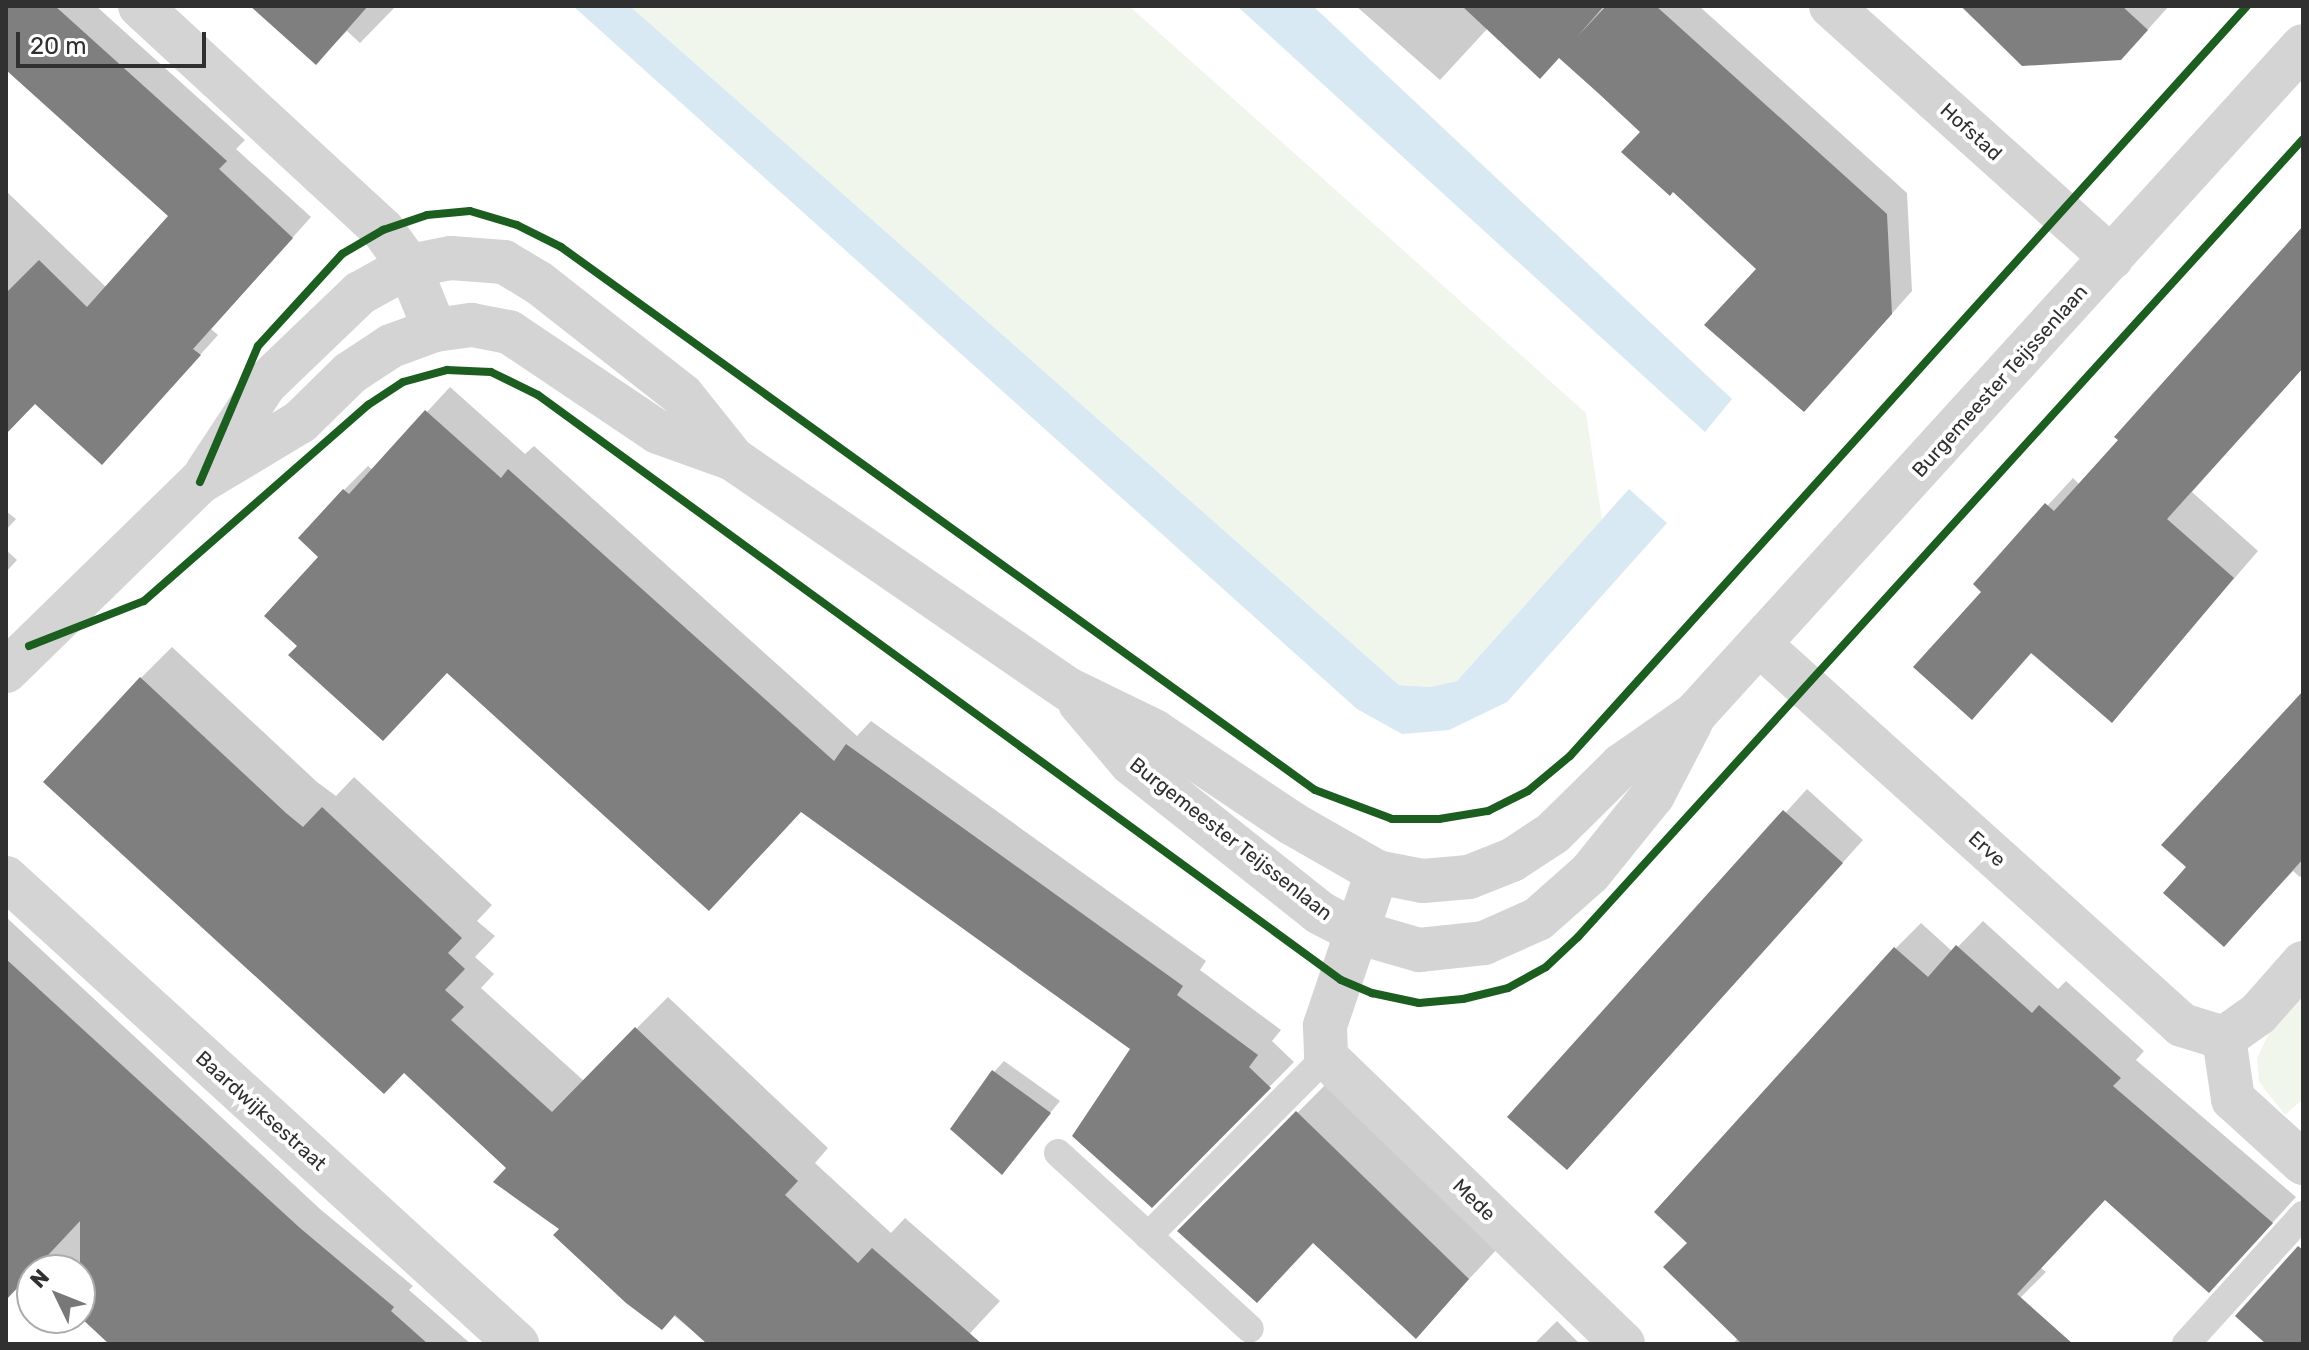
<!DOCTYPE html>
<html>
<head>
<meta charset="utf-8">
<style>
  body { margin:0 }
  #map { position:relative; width:2309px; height:1350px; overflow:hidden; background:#fff; font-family:Rubik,sans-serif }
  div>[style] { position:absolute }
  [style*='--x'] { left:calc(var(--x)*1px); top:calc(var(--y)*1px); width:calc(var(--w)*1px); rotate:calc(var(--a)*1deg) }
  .green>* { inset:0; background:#f1f6ec }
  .water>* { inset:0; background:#d8e9f4 }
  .shadow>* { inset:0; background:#0003 }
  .building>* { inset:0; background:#7f7f7f }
  .service>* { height:28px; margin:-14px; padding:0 14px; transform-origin:14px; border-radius:14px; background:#d4d4d4 }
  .minor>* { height:44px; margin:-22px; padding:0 22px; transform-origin:22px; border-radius:22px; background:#d4d4d4 }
  .tertiary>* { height:44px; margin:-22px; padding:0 22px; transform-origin:22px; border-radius:22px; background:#d4d4d4 }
  .cycleway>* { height:8px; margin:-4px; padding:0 4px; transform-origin:4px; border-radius:4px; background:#1b5e20 }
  span { translate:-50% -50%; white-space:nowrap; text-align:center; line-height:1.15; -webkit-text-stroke:8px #fff; paint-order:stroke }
  .street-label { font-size:20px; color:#303030 }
  .frame { position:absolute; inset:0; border:8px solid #303030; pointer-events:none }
  .north { position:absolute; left:16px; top:1254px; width:80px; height:80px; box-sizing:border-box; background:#fff; border:2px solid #acacac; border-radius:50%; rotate:313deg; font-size:22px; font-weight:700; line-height:32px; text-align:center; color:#303030 }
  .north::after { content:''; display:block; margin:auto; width:28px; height:36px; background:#787878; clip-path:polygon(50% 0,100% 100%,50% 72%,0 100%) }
  .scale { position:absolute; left:16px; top:32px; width:190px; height:36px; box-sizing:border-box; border:4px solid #303030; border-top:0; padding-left:10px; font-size:24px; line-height:28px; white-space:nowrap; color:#303030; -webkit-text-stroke:6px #fff; paint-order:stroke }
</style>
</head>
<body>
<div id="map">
  <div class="green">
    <i style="clip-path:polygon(630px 6px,1129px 6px,1586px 413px,1602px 519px,1457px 681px,1430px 687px,1399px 685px)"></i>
    <i style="clip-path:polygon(2303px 996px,2303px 1099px,2285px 1115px,2259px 1082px,2257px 1058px,2270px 1031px)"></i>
  </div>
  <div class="water">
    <i style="clip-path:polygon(573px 6px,630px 6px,1399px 685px,1430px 687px,1457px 681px,1629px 489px,1667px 523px,1507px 702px,1449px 730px,1402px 734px,1357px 709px)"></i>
    <i style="clip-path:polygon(1237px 6px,1313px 6px,1732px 399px,1705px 432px)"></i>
  </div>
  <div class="shadow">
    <i style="clip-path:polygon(6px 6px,96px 6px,245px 140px,236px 149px,311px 217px,211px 329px,218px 335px,121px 443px,6px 386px,6px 191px,107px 288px,171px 216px,6px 67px)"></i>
    <i style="clip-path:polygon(253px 6px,396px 6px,360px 43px,347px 31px,315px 63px)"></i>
    <i style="clip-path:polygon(1356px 6px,1699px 6px,1907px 193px,1912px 291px,1825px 389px,1759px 269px,1643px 132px,1560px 57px,1488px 28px,1440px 80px)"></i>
    <i style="clip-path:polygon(1960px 6px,2169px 6px,2142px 36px,2022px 64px)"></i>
    <i style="clip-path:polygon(2303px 230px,2303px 368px,2192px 492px,2258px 551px,2112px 720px,2033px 651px,1998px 691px,1984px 591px,1975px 584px,2073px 478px,2080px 485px)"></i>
    <i style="clip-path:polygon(450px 387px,525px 454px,534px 446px,857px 736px,871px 721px,1206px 961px,1200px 970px,1281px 1030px,1272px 1041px,1294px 1062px,1152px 1205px,1133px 1048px,802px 810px,448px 671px,300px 646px,320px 557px,344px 490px,368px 466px,373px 470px)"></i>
    <i style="clip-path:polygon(6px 511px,16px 519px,6px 530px)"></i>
    <i style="clip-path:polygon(6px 550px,17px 560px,6px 572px)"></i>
    <i style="clip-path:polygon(172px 647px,317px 782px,336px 796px,354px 777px,492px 905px,477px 921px,495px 936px,475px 957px,494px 974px,481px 988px,584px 1081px,668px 997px,828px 1148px,815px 1163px,891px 1233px,905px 1218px,1000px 1301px,960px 1344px,710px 1344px,562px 1229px,509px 1168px,141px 678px)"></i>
    <i style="clip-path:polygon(2303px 693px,2303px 873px,2300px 877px,2293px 871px,2224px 944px,2189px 867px)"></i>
    <i style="clip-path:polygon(1807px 789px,1863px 840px,1588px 1146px,1510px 1117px)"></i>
    <i style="clip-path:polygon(6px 917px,320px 1209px,413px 1286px,409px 1290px,471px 1344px,112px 1344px,80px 1315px,80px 1270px,32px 1270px,6px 1299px)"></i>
    <i style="clip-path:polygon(1983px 921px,2058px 989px,2066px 981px,2144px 1051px,2136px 1060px,2296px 1197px,2234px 1265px,2106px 1198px,2041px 1268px,2046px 1272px,1974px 1344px,1733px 1344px,1738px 1338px,1690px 1243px,1896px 948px,1921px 923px,1953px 952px)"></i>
    <i style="clip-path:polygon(1004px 1061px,1060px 1101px,1002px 1172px,994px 1072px)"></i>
    <i style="clip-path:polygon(1328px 1082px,1499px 1247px,1416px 1336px,1314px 1241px,1180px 1231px)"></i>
    <i style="clip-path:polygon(1557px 1321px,1580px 1344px,1534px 1344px)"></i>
  </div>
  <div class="building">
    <i style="clip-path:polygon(6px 6px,55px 6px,227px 161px,219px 169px,293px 238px,193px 349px,201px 355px,102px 465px,35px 404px,6px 434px,6px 293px,39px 260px,87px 307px,168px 216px,6px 70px)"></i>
    <i style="clip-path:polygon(250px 6px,368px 6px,316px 65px)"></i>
    <i style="clip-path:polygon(1462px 6px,1604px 6px,1577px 37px,1606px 6px,1656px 6px,1887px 214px,1892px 314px,1804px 412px,1704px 325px,1756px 269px,1673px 192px,1670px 196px,1621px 152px,1640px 132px,1597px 92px,1559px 58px,1540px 79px)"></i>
    <i style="clip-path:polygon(1961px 6px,2122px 6px,2148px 30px,2121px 60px,2022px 66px)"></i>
    <i style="clip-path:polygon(2303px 226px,2303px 368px,2167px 519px,2234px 578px,2112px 723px,2031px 653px,1972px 720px,1913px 667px,1981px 592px,1973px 584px,2045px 503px,2054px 511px,2118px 440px,2114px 437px)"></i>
    <i style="clip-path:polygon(425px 410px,501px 478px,508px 469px,834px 761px,846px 744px,1183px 986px,1177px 995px,1258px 1055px,1249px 1067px,1271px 1088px,1152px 1208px,1072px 1136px,1130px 1049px,801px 812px,709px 911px,447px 673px,383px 741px,288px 655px,297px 646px,264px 616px,318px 557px,298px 538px,343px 489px,349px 494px)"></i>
    <i style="clip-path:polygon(140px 677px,286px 813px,303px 827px,322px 807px,462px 938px,448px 953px,465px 969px,445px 990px,464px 1007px,451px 1020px,552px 1112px,635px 1027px,798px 1181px,785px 1195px,858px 1263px,872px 1248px,982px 1344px,707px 1344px,675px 1315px,662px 1330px,626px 1303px,553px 1235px,559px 1229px,493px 1182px,506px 1168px,404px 1073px,384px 1094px,43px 782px)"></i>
    <i style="clip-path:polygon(2303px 691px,2303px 859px,2224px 947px,2163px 893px,2186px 867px,2161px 845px)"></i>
    <i style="clip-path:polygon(1783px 810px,1843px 863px,1567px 1170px,1507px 1117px)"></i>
    <i style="clip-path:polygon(1956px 945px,2032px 1013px,2039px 1005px,2121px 1078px,2113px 1086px,2273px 1223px,2209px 1293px,2105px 1200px,2017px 1294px,2073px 1344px,1742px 1344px,1663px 1267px,1687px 1243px,1654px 1212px,1894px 947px,1928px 977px)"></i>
    <i style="clip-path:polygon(6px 959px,300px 1228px,394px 1307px,391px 1311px,428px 1344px,109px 1344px,80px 1317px,80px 1221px,6px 1300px)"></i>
    <i style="clip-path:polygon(992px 1070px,1051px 1113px,1002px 1175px,950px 1129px)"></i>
    <i style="clip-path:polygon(1296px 1111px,1469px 1279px,1416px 1339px,1313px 1243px,1257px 1303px,1177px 1231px)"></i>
    <i style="clip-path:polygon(2298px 1246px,2303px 1250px,2303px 1344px,2266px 1344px,2235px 1316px)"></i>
  </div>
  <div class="service">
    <i style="--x:1058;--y:1153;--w:260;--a:42.5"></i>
    <i style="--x:1148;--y:1236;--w:252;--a:-45.2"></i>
    <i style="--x:2186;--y:1344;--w:174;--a:-47.8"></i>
  </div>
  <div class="minor">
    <i style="--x:140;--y:6;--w:330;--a:42.7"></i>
    <i style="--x:383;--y:230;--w:44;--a:54.2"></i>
    <i style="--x:409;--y:266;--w:69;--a:67.9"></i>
    <i style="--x:1831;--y:6;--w:377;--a:41.9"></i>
    <i style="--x:1760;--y:645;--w:568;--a:42"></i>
    <i style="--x:2182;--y:1025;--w:44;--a:17.2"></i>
    <i style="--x:1377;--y:872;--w:163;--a:108.7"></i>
    <i style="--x:1325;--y:1026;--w:31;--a:88"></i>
    <i style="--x:1326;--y:1057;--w:413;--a:44"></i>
    <i style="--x:6;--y:878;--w:692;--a:42.36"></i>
    <i style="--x:2224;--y:1038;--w:62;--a:81.6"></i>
    <i style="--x:2233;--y:1099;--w:95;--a:42.4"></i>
    <i style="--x:2224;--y:1038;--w:42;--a:-35.2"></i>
    <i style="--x:2258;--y:1014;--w:68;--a:-48.6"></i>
  </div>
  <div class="tertiary">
    <i style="--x:207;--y:472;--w:105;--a:-56.6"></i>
    <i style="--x:265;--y:384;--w:132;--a:-43.8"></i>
    <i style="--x:360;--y:293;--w:56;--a:-28.9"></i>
    <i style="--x:409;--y:266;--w:43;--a:-10.8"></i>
    <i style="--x:451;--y:258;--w:53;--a:4.3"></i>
    <i style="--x:504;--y:262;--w:41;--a:31"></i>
    <i style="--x:539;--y:283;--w:182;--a:38.1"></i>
    <i style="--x:682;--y:395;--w:82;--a:51.4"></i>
    <i style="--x:6;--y:671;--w:271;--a:-44.3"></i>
    <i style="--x:200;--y:482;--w:117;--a:-31"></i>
    <i style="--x:300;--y:422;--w:70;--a:-44.4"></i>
    <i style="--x:350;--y:373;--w:49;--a:-33.4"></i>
    <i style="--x:391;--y:346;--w:47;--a:-20"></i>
    <i style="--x:435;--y:330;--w:37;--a:-8"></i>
    <i style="--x:472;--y:325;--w:38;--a:11"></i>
    <i style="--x:509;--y:332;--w:179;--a:33.9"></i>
    <i style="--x:658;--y:432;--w:80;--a:19.8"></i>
    <i style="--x:733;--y:459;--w:406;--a:34.5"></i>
    <i style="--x:1068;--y:689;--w:96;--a:26"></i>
    <i style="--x:1154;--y:731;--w:167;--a:33.8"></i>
    <i style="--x:1293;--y:824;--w:97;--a:29.7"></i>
    <i style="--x:1377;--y:872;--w:47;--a:11.1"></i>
    <i style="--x:1423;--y:881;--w:46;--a:-5"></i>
    <i style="--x:1469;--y:877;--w:46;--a:-21.6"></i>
    <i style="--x:1512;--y:860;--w:49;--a:-33.4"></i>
    <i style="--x:1553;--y:833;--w:97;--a:-44.6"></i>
    <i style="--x:1622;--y:765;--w:89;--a:-34.9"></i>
    <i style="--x:1695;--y:714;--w:903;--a:-47.69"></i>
    <i style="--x:1080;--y:703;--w:79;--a:49.6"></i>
    <i style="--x:1131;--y:763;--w:241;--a:38.4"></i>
    <i style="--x:1320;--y:913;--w:42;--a:27.2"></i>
    <i style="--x:1357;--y:932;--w:65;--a:16.2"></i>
    <i style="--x:1419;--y:950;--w:65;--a:-6.1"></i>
    <i style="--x:1484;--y:943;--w:59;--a:-24"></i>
    <i style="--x:1538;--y:919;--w:69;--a:-41.5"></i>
    <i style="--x:1590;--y:873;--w:100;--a:-51.1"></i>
    <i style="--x:1653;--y:795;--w:82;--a:-62.5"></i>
  </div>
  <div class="cycleway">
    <i style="--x:200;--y:482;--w:148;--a:-66.9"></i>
    <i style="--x:258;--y:346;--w:125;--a:-47.6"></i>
    <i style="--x:342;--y:254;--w:48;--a:-30.3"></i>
    <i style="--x:383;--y:230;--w:46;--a:-18.8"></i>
    <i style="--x:427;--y:215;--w:43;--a:-5.3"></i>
    <i style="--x:470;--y:211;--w:49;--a:16.6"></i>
    <i style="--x:517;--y:225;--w:49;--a:26.6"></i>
    <i style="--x:561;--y:247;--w:929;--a:35.76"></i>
    <i style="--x:1315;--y:790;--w:82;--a:20.6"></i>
    <i style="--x:1392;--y:819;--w:47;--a:0"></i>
    <i style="--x:1439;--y:819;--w:50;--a:-9.3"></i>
    <i style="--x:1488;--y:811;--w:45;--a:-26.6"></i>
    <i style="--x:1528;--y:791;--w:55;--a:-39.8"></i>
    <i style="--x:1570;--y:756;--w:1010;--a:-47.93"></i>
    <i style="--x:29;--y:646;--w:123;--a:-21.4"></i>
    <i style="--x:144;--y:601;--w:298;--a:-41.2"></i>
    <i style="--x:368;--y:405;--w:42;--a:-33.3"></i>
    <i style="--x:403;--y:382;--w:46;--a:-15.3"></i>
    <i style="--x:447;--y:370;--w:44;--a:2.6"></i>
    <i style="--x:491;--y:372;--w:52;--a:26.1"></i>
    <i style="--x:538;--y:395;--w:993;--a:36.07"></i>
    <i style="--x:1341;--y:980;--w:34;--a:23"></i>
    <i style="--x:1372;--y:993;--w:48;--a:12"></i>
    <i style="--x:1419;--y:1003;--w:44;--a:-5.2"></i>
    <i style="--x:1463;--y:999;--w:46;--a:-13.7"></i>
    <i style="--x:1508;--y:988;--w:43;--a:-28.9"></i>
    <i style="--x:1546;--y:967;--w:44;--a:-43.2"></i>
    <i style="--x:1578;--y:937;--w:1078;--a:-47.74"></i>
  </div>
  <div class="street-label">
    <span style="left:1971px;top:132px;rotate:42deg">Hofstad</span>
    <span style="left:2000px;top:381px;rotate:-48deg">Burgemeester Teijssenlaan</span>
    <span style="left:1231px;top:839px;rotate:38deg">Burgemeester Teijssenlaan</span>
    <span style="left:1987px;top:849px;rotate:42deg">Erve</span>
    <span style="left:261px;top:1111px;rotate:42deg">Baardwijksestraat</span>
    <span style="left:1474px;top:1200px;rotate:44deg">Mede</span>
  </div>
  <div class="frame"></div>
  <div class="north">N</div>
  <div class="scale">20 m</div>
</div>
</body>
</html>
